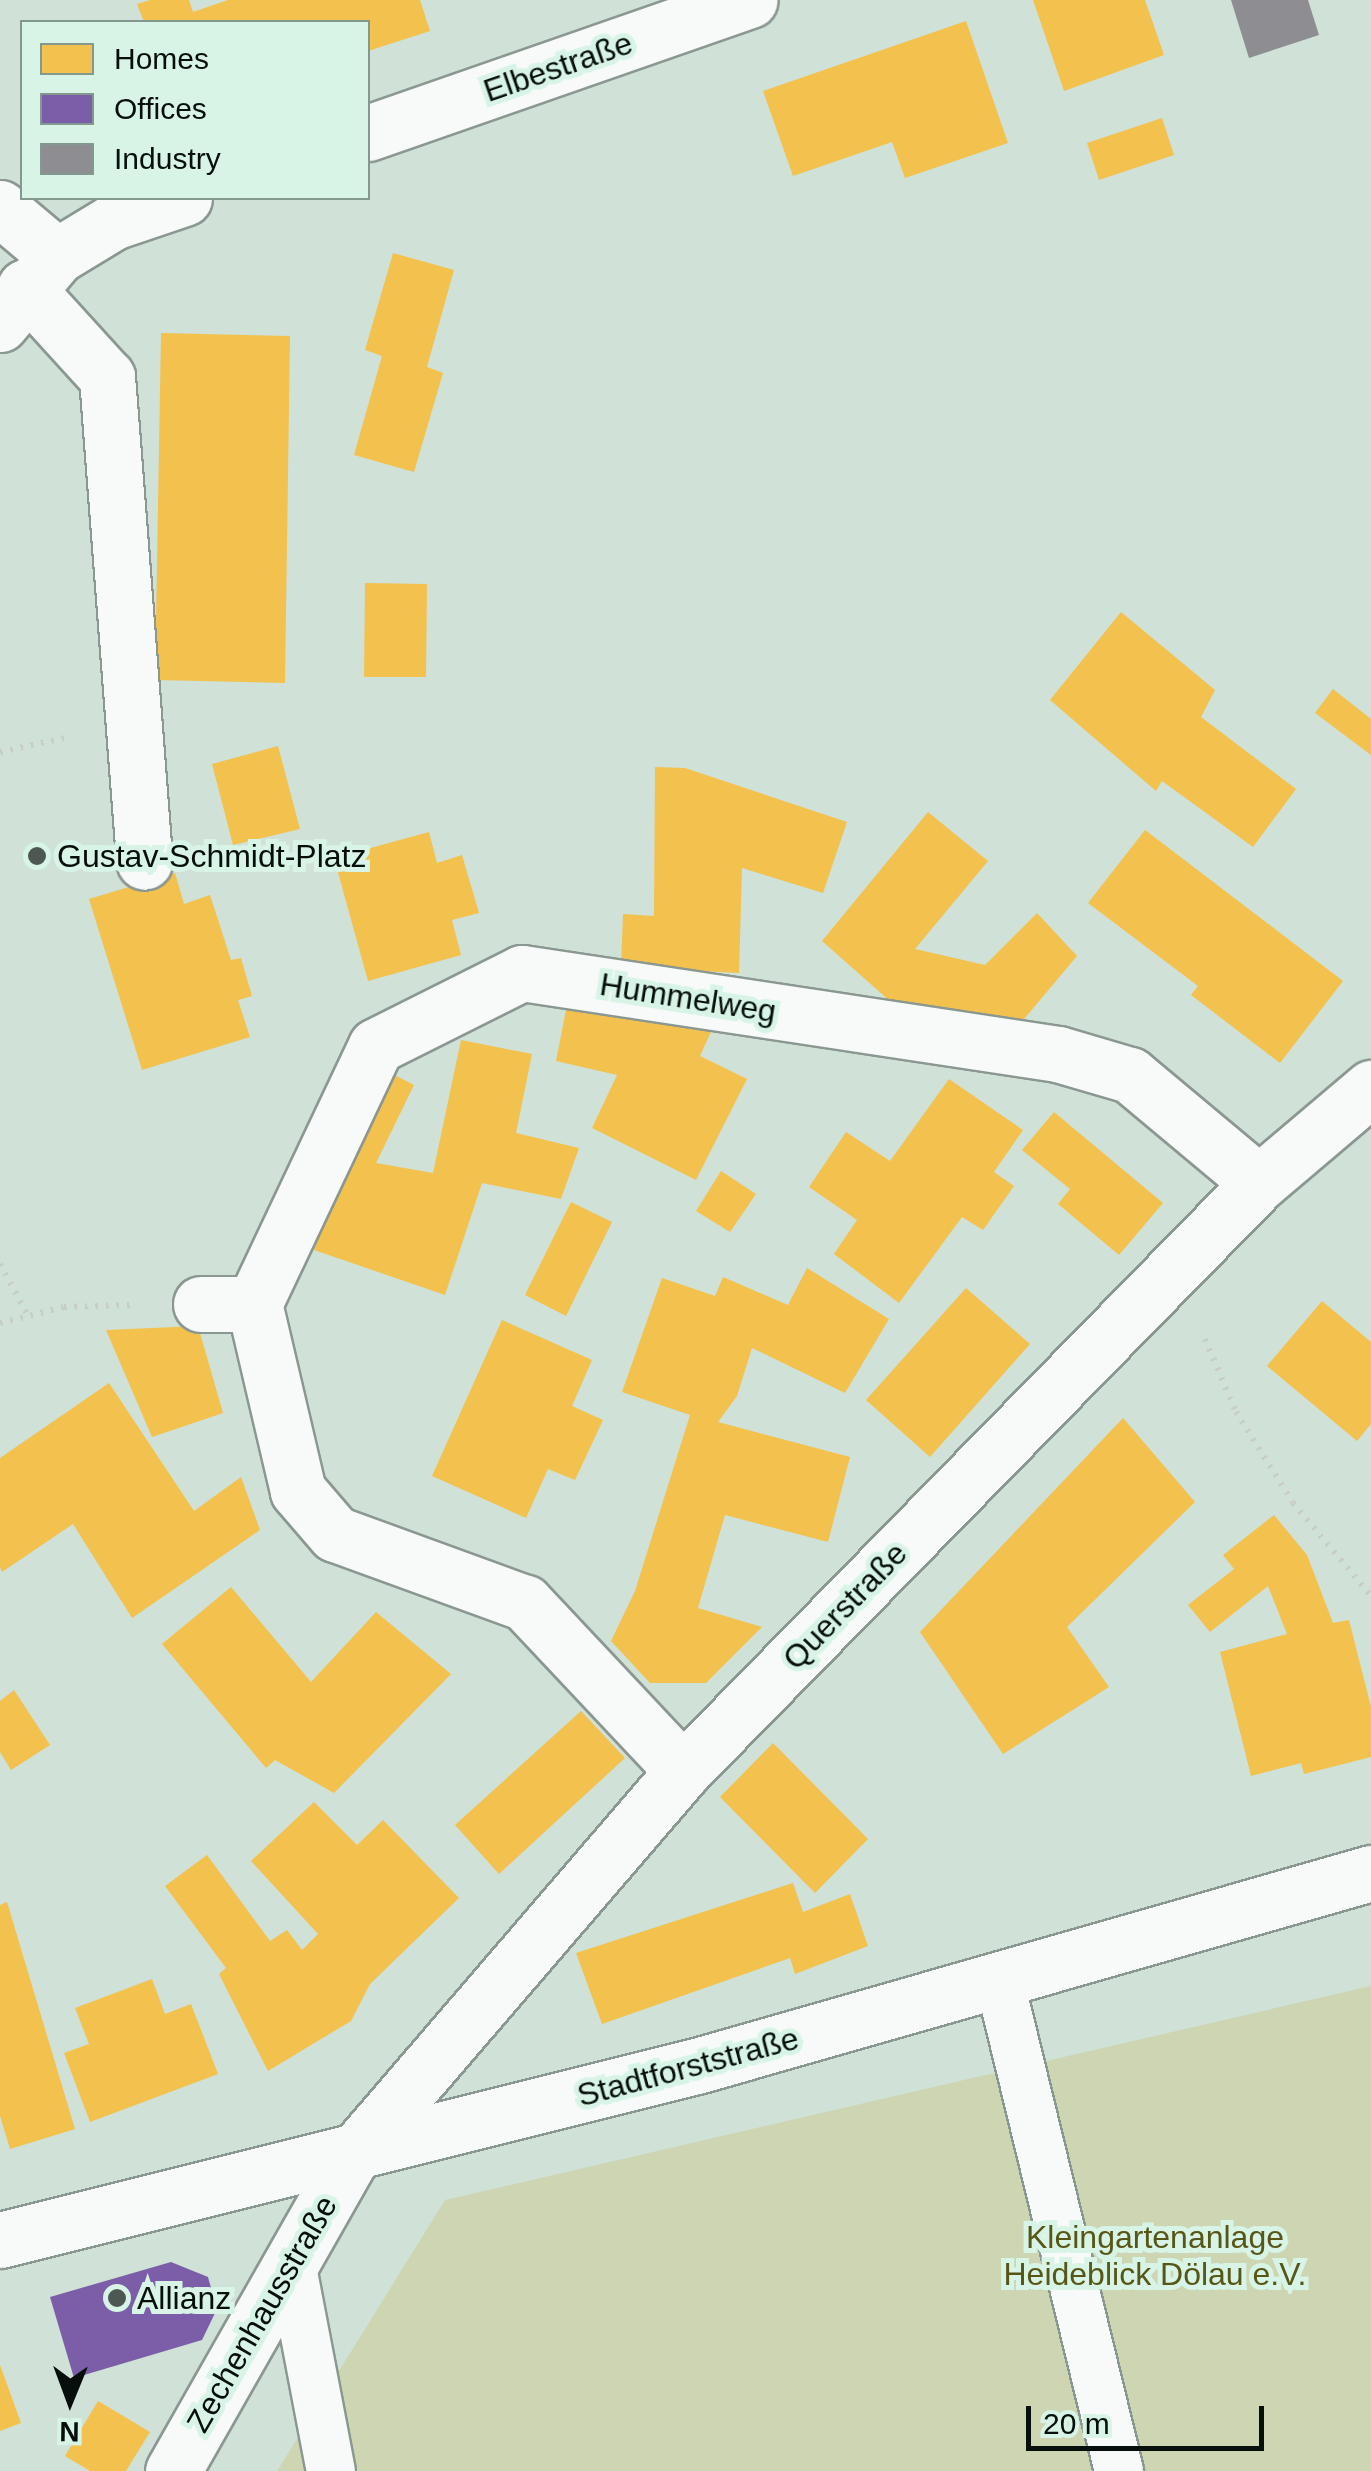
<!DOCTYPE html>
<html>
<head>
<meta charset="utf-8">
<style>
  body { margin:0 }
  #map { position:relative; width:1371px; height:2471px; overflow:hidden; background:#d0e1d8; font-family:Helvetica,sans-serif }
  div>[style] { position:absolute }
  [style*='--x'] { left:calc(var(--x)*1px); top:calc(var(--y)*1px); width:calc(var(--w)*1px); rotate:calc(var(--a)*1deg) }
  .green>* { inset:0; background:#cdd5b3 }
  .homes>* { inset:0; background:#f2c14e }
  .offices>* { inset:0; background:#7b5ea7 }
  .industry>* { inset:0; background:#8d8d92 }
  .path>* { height:6px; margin-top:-3px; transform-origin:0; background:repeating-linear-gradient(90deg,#c8cdca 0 2.5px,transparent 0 10.5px) }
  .roads { filter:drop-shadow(2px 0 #8b9791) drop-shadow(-2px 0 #8b9791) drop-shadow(0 2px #8b9791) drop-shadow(0 -2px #8b9791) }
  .lane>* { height:48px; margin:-24px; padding:0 24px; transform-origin:24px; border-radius:24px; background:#f8faf9 }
  .street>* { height:55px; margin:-27.5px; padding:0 27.5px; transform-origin:27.5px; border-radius:27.5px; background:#f8faf9 }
  .secondary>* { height:55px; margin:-27.5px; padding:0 27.5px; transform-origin:27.5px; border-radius:27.5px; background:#f8faf9 }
  .dots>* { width:28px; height:28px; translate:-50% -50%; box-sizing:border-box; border:5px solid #d7f4e6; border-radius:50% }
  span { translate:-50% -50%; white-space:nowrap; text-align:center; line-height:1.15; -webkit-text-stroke:10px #d7f4e6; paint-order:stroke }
  .street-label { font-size:32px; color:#060f0b }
  .poi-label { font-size:32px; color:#060f0b }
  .left { translate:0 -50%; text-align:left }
  .park-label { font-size:32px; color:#575616 }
  .legend { position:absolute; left:20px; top:20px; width:350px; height:180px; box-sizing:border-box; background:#d7f4e6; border:2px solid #83988e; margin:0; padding:12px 18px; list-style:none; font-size:30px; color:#060f0b }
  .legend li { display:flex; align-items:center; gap:20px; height:50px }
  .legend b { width:50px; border:2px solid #83988e }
  .north { position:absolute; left:20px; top:2351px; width:100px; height:100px; -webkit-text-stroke:8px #d7f4e6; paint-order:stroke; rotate:181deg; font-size:28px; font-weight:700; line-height:40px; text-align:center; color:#060f0b }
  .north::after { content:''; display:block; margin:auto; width:35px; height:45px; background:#060f0b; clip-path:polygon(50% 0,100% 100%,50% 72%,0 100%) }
  .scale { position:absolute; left:1026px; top:2406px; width:238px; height:45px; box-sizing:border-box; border:5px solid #060f0b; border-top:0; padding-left:12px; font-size:30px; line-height:35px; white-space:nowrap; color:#060f0b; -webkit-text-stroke:8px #d7f4e6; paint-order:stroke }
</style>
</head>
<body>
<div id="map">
  <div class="green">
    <i style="clip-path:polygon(1371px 1986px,1371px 2471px,277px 2471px,445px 2200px)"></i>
  </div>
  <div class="homes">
    <i style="clip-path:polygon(150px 0,189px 0,193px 12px,228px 0,420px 0,430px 31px,368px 51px,368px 22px,144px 22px,137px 4px)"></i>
    <i style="clip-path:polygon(1033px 0,1145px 0,1164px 55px,1064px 91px)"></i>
    <i style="clip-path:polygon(966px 21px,1008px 143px,905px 178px,892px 142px,793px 176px,763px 91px)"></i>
    <i style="clip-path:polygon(1162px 118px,1174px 155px,1099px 180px,1087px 143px)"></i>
    <i style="clip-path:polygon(393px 253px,454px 270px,427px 367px,443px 373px,414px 472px,354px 455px,382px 356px,365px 350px)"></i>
    <i style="clip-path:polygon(161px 333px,290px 336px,285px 683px,155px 680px)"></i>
    <i style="clip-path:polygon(365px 583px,427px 584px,426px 677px,364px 677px)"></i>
    <i style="clip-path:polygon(1121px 612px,1215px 690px,1201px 717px,1296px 789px,1253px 847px,1162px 781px,1156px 791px,1050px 700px)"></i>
    <i style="clip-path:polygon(1333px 689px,1371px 719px,1371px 755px,1315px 713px)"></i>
    <i style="clip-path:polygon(278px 746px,300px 829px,233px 845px,212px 764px)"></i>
    <i style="clip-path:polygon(655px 767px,685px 768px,847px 822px,823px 893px,742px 868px,739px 973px,621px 967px,623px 914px,654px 916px)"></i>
    <i style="clip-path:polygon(928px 812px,988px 861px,915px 949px,985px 965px,1037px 913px,1077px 956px,1014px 1031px,900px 1010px,822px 941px)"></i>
    <i style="clip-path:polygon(1145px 830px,1343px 981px,1280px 1063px,1191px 995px,1198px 986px,1088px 903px)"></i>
    <i style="clip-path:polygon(429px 832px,437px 863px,462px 855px,479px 913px,452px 920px,461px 955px,368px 981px,334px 858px)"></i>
    <i style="clip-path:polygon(175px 873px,184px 904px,210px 895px,231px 960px,241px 958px,252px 996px,238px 1000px,250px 1037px,142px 1070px,89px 899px)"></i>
    <i style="clip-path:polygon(566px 1010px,716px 1021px,700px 1056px,747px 1079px,696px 1180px,592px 1128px,617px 1075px,556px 1061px)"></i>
    <i style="clip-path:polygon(461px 1040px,532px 1054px,516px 1133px,579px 1148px,561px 1199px,482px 1183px,445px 1295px,314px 1250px,346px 1157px,387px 1071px,414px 1085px,376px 1163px,433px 1173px)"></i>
    <i style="clip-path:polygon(949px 1079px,1023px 1130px,994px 1172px,1014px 1186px,983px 1230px,962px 1217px,899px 1303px,834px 1254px,857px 1220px,809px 1187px,846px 1132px,890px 1161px)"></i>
    <i style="clip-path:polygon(1054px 1112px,1163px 1203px,1119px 1255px,1058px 1204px,1070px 1189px,1022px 1150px)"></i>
    <i style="clip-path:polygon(721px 1171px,756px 1194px,730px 1232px,696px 1211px)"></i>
    <i style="clip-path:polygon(571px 1202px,612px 1222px,566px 1316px,525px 1295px)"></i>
    <i style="clip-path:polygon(807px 1268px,889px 1319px,845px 1393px,752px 1348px,737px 1396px,718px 1422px,850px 1457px,828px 1542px,725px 1515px,698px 1608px,762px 1627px,706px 1683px,650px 1683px,611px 1641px,635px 1591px,690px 1415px,622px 1392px,662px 1278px,715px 1296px,723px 1277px,788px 1305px)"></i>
    <i style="clip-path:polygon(966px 1288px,1030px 1344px,930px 1457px,866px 1400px)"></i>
    <i style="clip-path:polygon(1322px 1301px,1371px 1342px,1371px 1424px,1357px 1441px,1267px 1366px)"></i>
    <i style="clip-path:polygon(502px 1320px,592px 1360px,572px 1406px,603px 1420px,575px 1480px,548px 1469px,526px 1518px,432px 1476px)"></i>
    <i style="clip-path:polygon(198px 1326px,223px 1413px,152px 1437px,106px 1330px)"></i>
    <i style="clip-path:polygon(109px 1383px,194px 1511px,241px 1477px,260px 1530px,132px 1618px,73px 1524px,2px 1572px,0 1567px,0 1458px)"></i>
    <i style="clip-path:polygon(1123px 1418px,1195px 1502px,1067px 1627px,1109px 1687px,1003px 1754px,920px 1632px)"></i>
    <i style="clip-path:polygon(1274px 1515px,1307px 1555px,1333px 1623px,1349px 1620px,1371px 1707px,1371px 1757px,1304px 1774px,1301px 1763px,1251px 1776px,1220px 1652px,1287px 1634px,1268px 1586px,1210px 1632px,1188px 1605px,1234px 1569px,1223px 1555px)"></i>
    <i style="clip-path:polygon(231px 1587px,311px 1682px,376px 1612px,451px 1674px,334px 1793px,275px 1760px,266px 1768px,162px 1644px)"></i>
    <i style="clip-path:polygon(14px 1690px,50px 1745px,11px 1770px,0 1752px,0 1701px)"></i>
    <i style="clip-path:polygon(581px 1711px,625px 1758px,499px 1874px,455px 1825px)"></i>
    <i style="clip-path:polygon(773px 1743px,868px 1839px,815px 1893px,720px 1797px)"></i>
    <i style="clip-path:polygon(314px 1802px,357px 1845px,383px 1820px,459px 1898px,370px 1984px,351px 2021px,268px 2071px,219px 1974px,226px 1968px,165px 1886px,207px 1855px,270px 1941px,287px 1930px,302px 1950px,318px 1934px,251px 1861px)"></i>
    <i style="clip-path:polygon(793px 1883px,803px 1912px,850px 1894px,868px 1946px,795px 1974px,790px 1958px,602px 2024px,576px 1953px)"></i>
    <i style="clip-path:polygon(7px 1902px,75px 2129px,10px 2149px,0 2116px,0 1905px)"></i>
    <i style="clip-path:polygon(152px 1979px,165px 2014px,191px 2004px,218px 2074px,90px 2122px,64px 2053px,89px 2044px,75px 2008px)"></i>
    <i style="clip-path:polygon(0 2365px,21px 2423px,0 2431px)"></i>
    <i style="clip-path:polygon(98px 2401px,150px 2432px,126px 2471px,90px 2471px,65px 2456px)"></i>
  </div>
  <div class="offices">
    <i style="clip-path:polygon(171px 2262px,208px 2277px,217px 2309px,202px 2340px,74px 2378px,50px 2297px)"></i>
  </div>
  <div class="industry">
    <i style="clip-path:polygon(1231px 0,1308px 0,1319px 35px,1249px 58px)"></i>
  </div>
  <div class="path">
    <i style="--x:0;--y:752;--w:66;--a:-12.3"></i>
    <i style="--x:0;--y:1264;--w:59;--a:61.7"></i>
    <i style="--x:0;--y:1323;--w:66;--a:-14"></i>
    <i style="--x:64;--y:1307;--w:70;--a:-1.6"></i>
    <i style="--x:1205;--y:1339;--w:79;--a:67"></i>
    <i style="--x:1236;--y:1412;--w:107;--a:57.9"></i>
    <i style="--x:1293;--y:1503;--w:121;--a:50"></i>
  </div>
  <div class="roads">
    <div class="lane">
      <i style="--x:999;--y:1979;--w:506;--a:76.29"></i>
      <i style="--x:291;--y:2262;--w:213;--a:79.2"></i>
    </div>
    <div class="street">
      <i style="--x:368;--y:133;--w:404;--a:-19.2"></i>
      <i style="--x:0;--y:208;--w:75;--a:40.1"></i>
      <i style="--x:25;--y:287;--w:122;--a:47.7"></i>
      <i style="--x:107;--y:377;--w:486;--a:85.6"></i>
      <i style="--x:0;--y:324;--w:89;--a:-50"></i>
      <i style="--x:57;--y:256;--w:66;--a:-31.3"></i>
      <i style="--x:113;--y:222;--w:75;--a:-18.7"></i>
      <i style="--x:201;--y:1304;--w:53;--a:0"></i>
      <i style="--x:683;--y:1771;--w:231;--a:-133.2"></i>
      <i style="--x:525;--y:1603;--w:202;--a:-160"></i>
      <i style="--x:335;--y:1534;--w:57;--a:-130.7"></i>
      <i style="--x:298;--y:1491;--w:192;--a:-103.2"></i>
      <i style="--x:254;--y:1304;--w:285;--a:-64.7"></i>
      <i style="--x:376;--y:1046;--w:163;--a:-26.6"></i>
      <i style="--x:522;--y:973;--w:542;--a:8.59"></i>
      <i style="--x:1058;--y:1054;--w:75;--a:16.3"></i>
      <i style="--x:1130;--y:1075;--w:168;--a:39.9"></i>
      <i style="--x:173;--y:2471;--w:362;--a:-60.4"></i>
      <i style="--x:352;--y:2156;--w:508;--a:-49.31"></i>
      <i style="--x:683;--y:1771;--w:823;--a:-45.59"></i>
      <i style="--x:1259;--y:1183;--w:147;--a:-40.3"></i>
    </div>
    <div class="secondary">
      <i style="--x:0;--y:2240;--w:722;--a:-14.04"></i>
      <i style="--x:700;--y:2065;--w:698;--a:-15.97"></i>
    </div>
  </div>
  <div class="dots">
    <i style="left:37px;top:856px;background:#4d5853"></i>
    <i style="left:117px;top:2298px;background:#4d5853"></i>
  </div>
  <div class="street-label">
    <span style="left:558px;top:67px;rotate:-19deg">Elbestraße</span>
    <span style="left:688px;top:998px;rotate:9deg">Hummelweg</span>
    <span style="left:845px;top:1606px;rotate:-46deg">Querstraße</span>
    <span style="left:688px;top:2067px;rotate:-15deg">Stadtforststraße</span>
    <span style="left:262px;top:2314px;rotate:-60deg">Zechenhausstraße</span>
  </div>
  <div class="poi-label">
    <span class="left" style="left:57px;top:856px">Gustav-Schmidt-Platz</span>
    <span class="left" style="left:137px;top:2298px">Allianz</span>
  </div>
  <div class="park-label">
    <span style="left:1155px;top:2256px">Kleingartenanlage<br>Heideblick Dölau e.V.</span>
  </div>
  <ul class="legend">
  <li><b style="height:28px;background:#f2c14e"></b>Homes</li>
  <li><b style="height:28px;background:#7b5ea7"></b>Offices</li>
  <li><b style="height:28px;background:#8d8d92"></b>Industry</li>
  </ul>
  <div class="north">N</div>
  <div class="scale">20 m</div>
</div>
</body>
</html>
